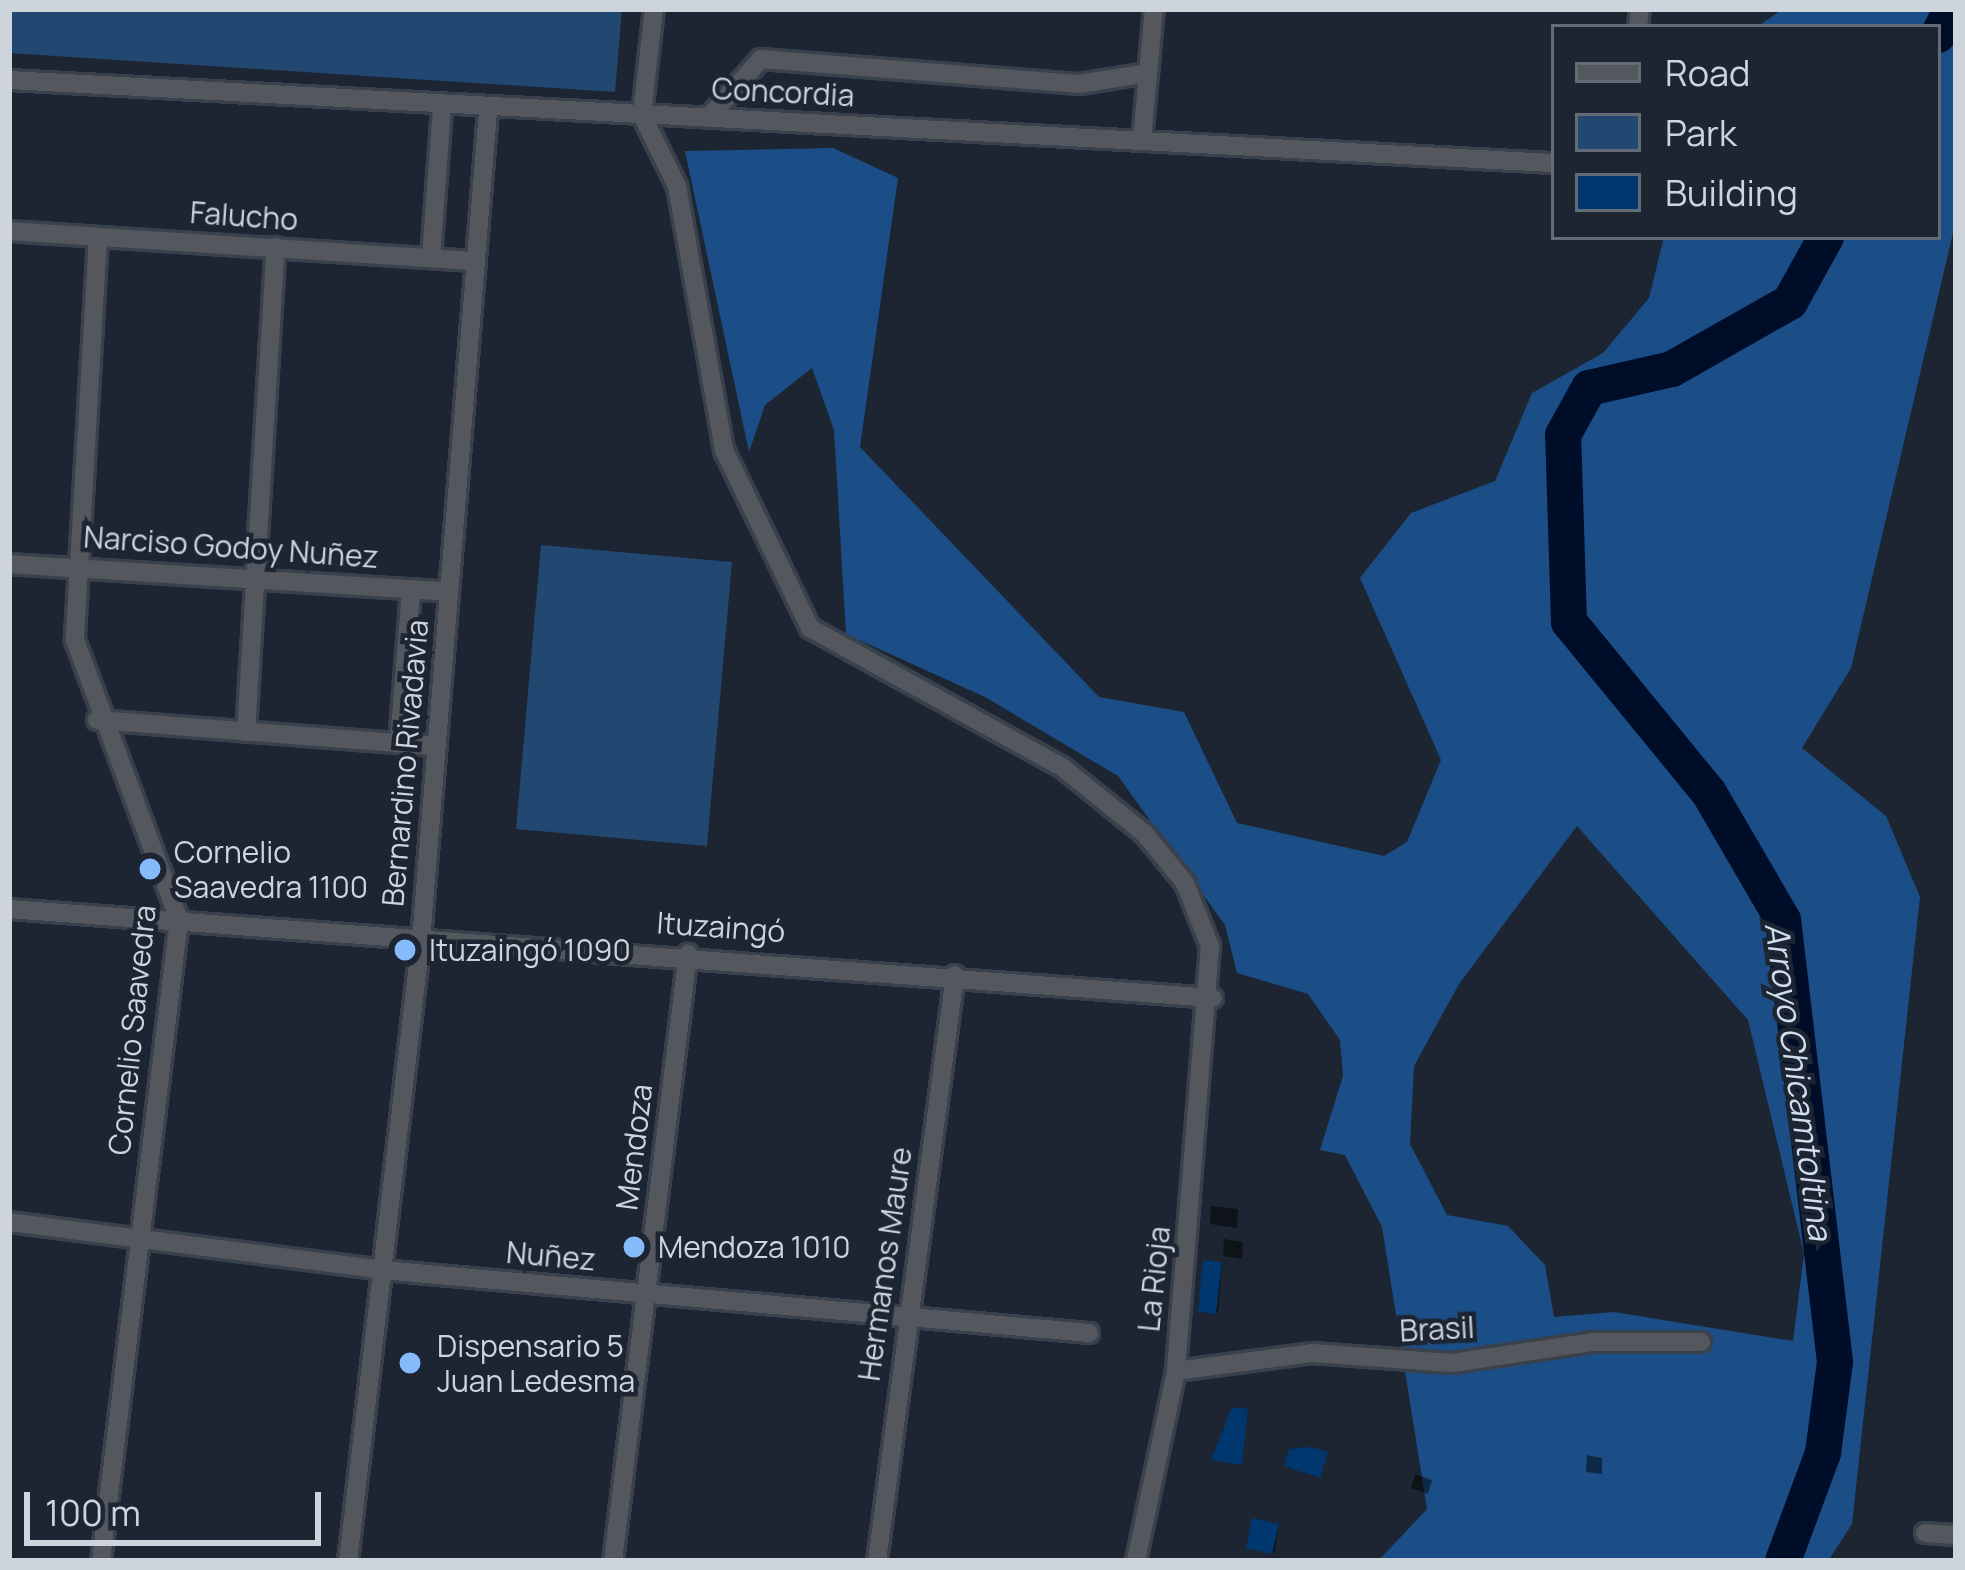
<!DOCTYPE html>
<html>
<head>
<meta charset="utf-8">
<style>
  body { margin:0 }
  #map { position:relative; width:1965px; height:1570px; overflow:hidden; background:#1c2531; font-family:Manrope,sans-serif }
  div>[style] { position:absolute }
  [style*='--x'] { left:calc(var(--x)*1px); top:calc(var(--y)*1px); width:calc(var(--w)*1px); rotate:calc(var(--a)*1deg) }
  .green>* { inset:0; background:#224771 }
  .forest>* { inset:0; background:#1b4e87 }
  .shadow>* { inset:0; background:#0007 }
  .river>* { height:36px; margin:-18px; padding:0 18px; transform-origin:18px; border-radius:18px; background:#000d29 }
  .building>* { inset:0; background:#00376e }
  .roads { filter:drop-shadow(3px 0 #38414c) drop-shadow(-3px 0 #38414c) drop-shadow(0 3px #38414c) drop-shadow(0 -3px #38414c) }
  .street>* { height:18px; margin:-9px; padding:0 9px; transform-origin:9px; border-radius:9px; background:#54585e }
  .dots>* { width:33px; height:33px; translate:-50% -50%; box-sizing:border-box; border:6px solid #1c2531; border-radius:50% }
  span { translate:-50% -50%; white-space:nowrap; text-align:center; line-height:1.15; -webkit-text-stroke:9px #1c2531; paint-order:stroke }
  .street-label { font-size:30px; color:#ced4dc }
  .poi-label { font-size:30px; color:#ced4dc }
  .left { translate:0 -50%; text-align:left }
  .water-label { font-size:33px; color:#d0deef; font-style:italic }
  .frame { position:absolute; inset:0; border:12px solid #ced4dc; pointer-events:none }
  .legend { position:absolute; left:1551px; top:24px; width:390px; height:216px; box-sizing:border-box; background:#1c2531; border:3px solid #636b75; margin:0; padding:15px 21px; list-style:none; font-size:36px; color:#ced4dc }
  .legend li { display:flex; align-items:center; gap:24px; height:60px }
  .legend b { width:60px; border:3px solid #636b75 }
  .scale { position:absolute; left:24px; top:1492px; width:297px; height:54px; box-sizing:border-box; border:6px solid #ced4dc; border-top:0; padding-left:15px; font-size:36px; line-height:42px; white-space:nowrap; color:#ced4dc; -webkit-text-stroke:9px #1c2531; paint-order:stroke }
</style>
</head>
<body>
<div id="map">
  <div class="green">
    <i style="clip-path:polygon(9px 9px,622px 9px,615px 92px,9px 53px)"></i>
    <i style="clip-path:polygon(541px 545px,732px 562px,707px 846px,516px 829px)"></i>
  </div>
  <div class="forest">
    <i style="clip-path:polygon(evenodd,1783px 9px,1956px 9px,1956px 220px,1851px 668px,1802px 748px,1886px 816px,1920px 897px,1852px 1524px,1828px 1561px,1378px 1561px,1427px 1509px,1382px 1227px,1345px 1155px,1320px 1150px,1343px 1076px,1340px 1040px,1308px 994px,1237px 973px,1225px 925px,1118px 776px,985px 697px,846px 634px,834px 430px,812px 368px,765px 405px,749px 452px,685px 151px,833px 148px,898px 178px,860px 447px,1099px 697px,1184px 712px,1237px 823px,1384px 856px,1407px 842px,1441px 760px,1360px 578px,1411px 513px,1495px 481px,1532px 393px,1603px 353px,1649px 298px,1664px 237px,1938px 237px,1938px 27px,1757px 27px,1783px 9px,1577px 826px,1748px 1020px,1804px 1254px,1793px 1341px,1614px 1312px,1554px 1317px,1545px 1265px,1508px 1226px,1447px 1215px,1410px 1144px,1414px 1066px,1459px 984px,1577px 826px)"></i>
  </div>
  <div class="shadow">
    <i style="clip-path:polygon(1211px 1206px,1238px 1209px,1237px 1228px,1210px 1224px)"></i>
    <i style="clip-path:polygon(1224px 1239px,1243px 1242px,1242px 1259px,1223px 1256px)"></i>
    <i style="clip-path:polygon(1222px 1265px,1218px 1313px,1205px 1312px)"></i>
    <i style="clip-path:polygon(1587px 1455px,1602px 1458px,1602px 1474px,1586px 1472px)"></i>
    <i style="clip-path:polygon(1415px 1474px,1432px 1480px,1428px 1494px,1411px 1488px)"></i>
    <i style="clip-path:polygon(1278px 1527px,1275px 1553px,1252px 1548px)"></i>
  </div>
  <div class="river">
    <i style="--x:1938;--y:35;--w:30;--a:-62"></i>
    <i style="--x:1783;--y:1561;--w:115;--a:-69.7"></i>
    <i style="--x:1823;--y:1453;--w:92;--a:-82.5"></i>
    <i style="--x:1835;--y:1362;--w:445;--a:-96.7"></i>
    <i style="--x:1783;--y:920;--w:147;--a:-120.2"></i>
    <i style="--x:1709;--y:793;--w:221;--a:-129.3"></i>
    <i style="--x:1569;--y:622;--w:187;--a:-91.8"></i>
    <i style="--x:1563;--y:435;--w:54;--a:-61"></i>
    <i style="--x:1589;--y:388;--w:85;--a:-12.9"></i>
    <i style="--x:1672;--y:369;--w:136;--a:-29.6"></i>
    <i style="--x:1790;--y:302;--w:74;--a:-61"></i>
  </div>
  <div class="building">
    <i style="clip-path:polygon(1203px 1260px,1222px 1262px,1216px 1314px,1198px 1312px)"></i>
    <i style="clip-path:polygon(1232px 1407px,1248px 1409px,1242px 1465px,1211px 1460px)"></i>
    <i style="clip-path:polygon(1311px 1447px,1328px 1452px,1320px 1478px,1284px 1466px,1289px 1449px)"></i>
    <i style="clip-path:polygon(1252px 1518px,1279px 1524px,1272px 1554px,1246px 1548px)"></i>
  </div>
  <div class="roads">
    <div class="street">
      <i style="--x:654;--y:9;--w:107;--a:96.5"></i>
      <i style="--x:642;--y:115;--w:79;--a:63.8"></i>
      <i style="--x:677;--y:186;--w:268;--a:79.9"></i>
      <i style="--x:724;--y:450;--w:198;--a:64.2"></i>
      <i style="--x:810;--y:628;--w:288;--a:28.9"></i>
      <i style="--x:1062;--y:767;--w:107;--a:38.9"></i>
      <i style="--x:1145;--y:834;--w:63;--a:50.8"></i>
      <i style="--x:1185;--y:883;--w:68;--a:68.4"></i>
      <i style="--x:1210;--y:946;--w:426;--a:94.6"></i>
      <i style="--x:1176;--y:1371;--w:194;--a:101.9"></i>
      <i style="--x:1638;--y:27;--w:18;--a:-84"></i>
      <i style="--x:9;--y:80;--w:1547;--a:3.08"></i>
      <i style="--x:708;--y:118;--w:79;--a:-48.1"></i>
      <i style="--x:761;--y:59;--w:320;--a:4.5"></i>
      <i style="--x:1080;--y:84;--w:69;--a:-9.2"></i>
      <i style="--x:1142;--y:140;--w:132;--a:-84.8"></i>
      <i style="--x:9;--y:231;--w:468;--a:3.7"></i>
      <i style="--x:98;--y:237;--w:404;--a:93.3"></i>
      <i style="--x:75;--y:640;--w:299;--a:69.6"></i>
      <i style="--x:179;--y:920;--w:646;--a:96.94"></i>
      <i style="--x:431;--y:258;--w:150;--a:-85.8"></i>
      <i style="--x:9;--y:564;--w:441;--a:3.6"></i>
      <i style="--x:97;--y:720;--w:340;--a:4.4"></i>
      <i style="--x:246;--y:732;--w:486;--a:-86.5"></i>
      <i style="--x:399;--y:743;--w:154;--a:-85.5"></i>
      <i style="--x:9;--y:909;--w:1207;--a:4.23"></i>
      <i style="--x:9;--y:1222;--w:376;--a:7.3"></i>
      <i style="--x:382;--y:1270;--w:710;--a:5.09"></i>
      <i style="--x:1176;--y:1371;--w:137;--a:-7.5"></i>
      <i style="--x:1312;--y:1353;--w:140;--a:4.1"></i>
      <i style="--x:1452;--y:1363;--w:143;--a:-8.5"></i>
      <i style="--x:1593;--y:1342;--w:108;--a:0"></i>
      <i style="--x:1925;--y:1533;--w:31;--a:4"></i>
      <i style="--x:348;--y:1561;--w:625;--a:-83.3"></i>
      <i style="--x:421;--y:940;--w:832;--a:-85.38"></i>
      <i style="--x:613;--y:1561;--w:612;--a:-82.96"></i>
      <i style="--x:877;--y:1561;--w:591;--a:-82.42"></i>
    </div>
  </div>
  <div class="dots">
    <i style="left:150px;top:869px;background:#86bbfb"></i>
    <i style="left:405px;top:950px;background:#86bbfb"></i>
    <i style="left:634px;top:1247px;background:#86bbfb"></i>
    <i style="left:410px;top:1363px;background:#86bbfb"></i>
  </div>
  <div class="street-label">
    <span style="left:783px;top:92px;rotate:3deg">Concordia</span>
    <span style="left:244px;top:216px;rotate:4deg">Falucho</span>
    <span style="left:231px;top:547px;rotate:4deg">Narciso Godoy Nuñez</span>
    <span style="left:405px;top:763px;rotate:-85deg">Bernardino Rivadavia</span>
    <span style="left:721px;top:927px;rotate:4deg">Ituzaingó</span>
    <span style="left:132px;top:1030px;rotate:-84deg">Cornelio Saavedra</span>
    <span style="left:634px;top:1147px;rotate:-83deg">Mendoza</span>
    <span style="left:551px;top:1256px;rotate:5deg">Nuñez</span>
    <span style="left:885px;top:1264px;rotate:-82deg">Hermanos Maure</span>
    <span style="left:1154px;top:1279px;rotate:-84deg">La Rioja</span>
    <span style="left:1437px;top:1329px;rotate:-3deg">Brasil</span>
  </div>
  <div class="poi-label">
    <span class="left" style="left:174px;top:869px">Cornelio<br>Saavedra 1100</span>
    <span class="left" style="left:429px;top:950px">Ituzaingó 1090</span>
    <span class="left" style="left:658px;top:1247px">Mendoza 1010</span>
    <span class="left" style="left:437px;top:1363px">Dispensario 5<br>Juan Ledesma</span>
  </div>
  <div class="water-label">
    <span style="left:1799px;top:1081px;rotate:82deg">Arroyo Chicamtoltina</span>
  </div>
  <div class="frame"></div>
  <ul class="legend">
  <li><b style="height:15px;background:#54585e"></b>Road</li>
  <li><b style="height:33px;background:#224771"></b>Park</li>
  <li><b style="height:33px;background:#00376e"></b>Building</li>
  </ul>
  <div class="scale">100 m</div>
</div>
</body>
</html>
